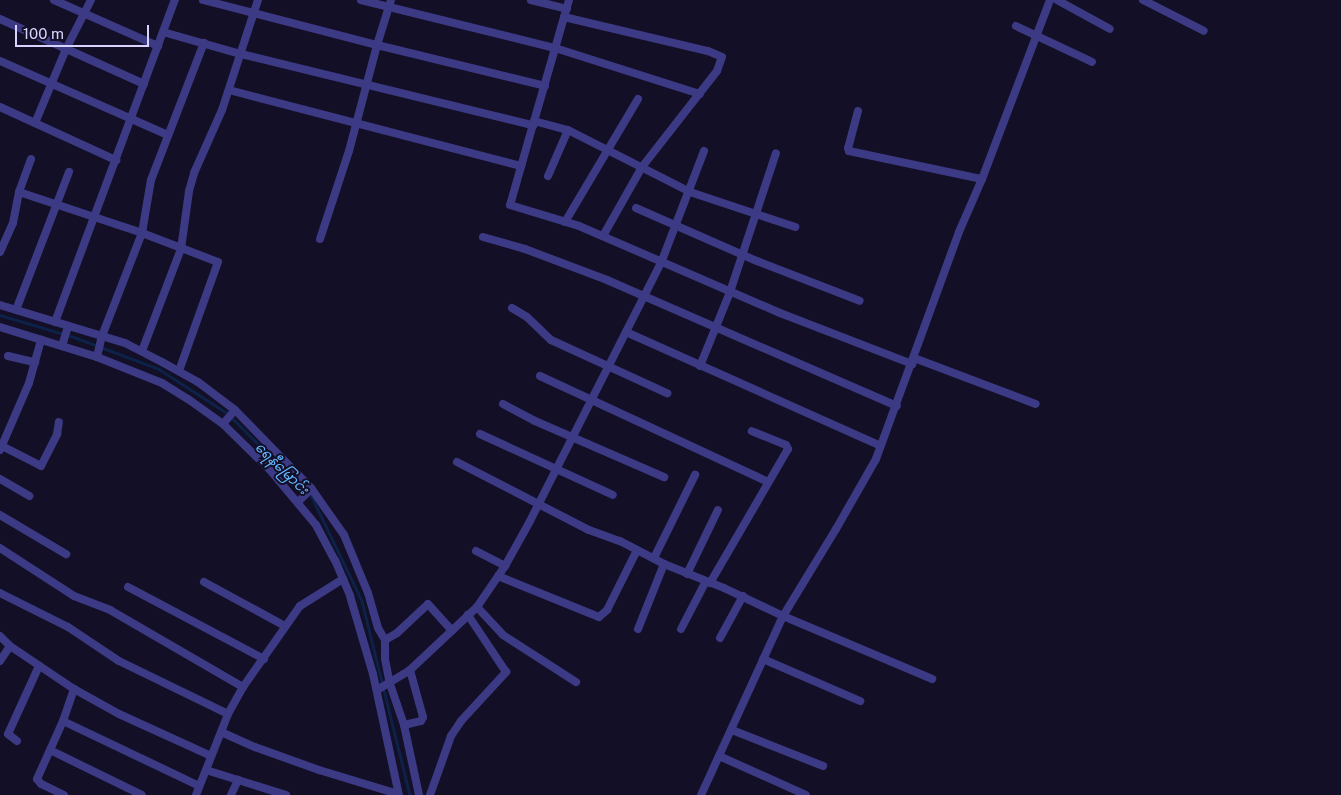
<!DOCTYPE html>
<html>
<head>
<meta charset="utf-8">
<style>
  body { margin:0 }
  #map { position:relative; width:1341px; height:795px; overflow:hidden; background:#130f26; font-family:"Public Sans","Noto Sans Myanmar",sans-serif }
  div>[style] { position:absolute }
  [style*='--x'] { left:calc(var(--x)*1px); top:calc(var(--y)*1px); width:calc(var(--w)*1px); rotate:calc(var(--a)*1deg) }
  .stream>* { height:2.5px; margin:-1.25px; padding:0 1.25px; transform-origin:1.25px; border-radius:1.25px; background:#0c2248 }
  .street>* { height:8px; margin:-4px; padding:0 4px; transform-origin:4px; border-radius:4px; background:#3d3a85 }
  span { translate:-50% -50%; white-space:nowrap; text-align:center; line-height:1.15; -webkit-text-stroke:4px #130f26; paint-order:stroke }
  .water-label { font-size:14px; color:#62b6ff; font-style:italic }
  .scale { position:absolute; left:15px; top:25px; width:134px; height:22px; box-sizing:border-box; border:2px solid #d9d4ff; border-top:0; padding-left:6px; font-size:15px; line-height:18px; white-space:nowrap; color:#d9d4ff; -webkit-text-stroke:4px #130f26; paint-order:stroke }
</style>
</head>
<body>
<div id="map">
  <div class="stream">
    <i style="--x:0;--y:315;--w:77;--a:16.6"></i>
    <i style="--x:74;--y:337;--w:91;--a:20.6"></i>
    <i style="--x:159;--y:369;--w:81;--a:32.9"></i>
    <i style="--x:227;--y:413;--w:120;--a:44.7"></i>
    <i style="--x:312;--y:497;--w:115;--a:64.3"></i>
    <i style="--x:362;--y:601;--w:200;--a:76.1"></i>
  </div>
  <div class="street">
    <i style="--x:54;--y:0;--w:114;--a:23.9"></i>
    <i style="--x:203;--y:0;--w:180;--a:14.5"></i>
    <i style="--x:377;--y:45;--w:173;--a:13.7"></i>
    <i style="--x:361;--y:0;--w:200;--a:13.9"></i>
    <i style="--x:555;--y:48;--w:152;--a:17.6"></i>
    <i style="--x:531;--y:0;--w:37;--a:14"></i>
    <i style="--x:569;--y:0;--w:126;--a:106.1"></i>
    <i style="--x:534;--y:121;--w:35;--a:15"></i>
    <i style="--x:568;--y:130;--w:137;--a:26.9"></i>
    <i style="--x:690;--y:192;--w:111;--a:18.4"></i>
    <i style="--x:1057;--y:0;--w:60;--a:28.7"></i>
    <i style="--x:1143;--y:0;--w:68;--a:26.9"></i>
    <i style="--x:564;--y:17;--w:148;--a:13.3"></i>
    <i style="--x:708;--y:51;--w:15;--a:23"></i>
    <i style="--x:722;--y:57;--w:15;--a:110"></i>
    <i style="--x:717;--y:71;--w:122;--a:128"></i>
    <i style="--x:642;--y:167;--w:79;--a:119.5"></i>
    <i style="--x:0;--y:19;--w:158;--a:24.3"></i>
    <i style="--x:1016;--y:26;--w:84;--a:25.3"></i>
    <i style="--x:163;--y:32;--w:81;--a:15.8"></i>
    <i style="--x:241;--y:54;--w:301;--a:13.7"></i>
    <i style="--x:0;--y:61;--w:184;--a:23.8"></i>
    <i style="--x:229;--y:90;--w:302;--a:14.6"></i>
    <i style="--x:0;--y:107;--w:128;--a:24.6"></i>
    <i style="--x:858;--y:111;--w:38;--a:105"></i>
    <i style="--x:848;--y:148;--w:3;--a:72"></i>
    <i style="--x:849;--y:151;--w:136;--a:11.9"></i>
    <i style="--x:982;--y:179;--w:58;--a:113.5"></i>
    <i style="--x:959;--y:232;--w:242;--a:110.1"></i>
    <i style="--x:876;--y:459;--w:81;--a:119.7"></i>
    <i style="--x:836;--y:529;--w:102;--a:121.3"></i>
    <i style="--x:783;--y:616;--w:162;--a:22.9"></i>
    <i style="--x:534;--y:121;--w:87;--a:105.9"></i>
    <i style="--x:510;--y:205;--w:72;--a:16.9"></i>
    <i style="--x:579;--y:226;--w:219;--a:23.4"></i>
    <i style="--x:780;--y:313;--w:142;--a:21.1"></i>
    <i style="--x:35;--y:123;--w:80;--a:-67.3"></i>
    <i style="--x:66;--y:49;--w:55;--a:-63"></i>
    <i style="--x:548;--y:176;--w:50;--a:-66.5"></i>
    <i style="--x:982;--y:179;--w:191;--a:-69.2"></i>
    <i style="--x:19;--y:192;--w:130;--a:18.4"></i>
    <i style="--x:142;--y:233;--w:81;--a:20.9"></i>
    <i style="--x:218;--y:262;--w:116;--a:109.7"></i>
    <i style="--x:636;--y:208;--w:132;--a:23.7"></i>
    <i style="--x:757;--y:261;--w:110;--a:21.2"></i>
    <i style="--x:565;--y:222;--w:143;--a:-59.3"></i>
    <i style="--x:483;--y:237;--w:44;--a:15.9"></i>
    <i style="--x:525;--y:249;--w:88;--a:20.7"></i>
    <i style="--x:607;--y:280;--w:316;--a:23.5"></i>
    <i style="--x:320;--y:239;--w:93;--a:-71.8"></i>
    <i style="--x:349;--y:151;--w:110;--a:-75.2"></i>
    <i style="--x:377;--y:45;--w:47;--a:-72.7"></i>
    <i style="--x:0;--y:252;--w:32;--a:-66"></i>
    <i style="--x:13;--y:223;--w:32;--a:-79"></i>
    <i style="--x:19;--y:192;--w:35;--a:-70"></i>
    <i style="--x:0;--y:305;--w:131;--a:16.9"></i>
    <i style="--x:125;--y:343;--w:42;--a:27.2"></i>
    <i style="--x:162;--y:362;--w:41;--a:29.1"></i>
    <i style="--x:198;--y:382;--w:46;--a:37.1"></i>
    <i style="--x:235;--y:410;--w:18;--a:131"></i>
    <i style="--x:512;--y:308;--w:17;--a:31"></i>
    <i style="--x:527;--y:317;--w:33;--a:44"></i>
    <i style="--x:551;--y:340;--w:128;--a:24.6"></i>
    <i style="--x:16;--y:310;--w:148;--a:-69"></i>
    <i style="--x:55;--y:322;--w:344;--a:-69.6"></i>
    <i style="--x:0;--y:327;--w:102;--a:17.2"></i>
    <i style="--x:97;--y:357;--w:70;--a:21.8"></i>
    <i style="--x:162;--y:383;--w:31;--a:32"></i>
    <i style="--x:188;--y:399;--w:43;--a:35.5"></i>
    <i style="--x:223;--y:424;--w:66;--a:44.4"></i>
    <i style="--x:270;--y:470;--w:72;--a:50.1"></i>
    <i style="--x:316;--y:525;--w:40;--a:62"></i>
    <i style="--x:335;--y:560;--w:39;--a:67"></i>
    <i style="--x:350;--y:596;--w:81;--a:73.6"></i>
    <i style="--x:373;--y:674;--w:124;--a:77.9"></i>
    <i style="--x:626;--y:332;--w:279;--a:24.1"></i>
    <i style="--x:62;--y:346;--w:21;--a:-73"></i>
    <i style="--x:142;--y:351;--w:109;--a:-69.1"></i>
    <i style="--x:181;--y:249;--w:59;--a:-82.1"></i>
    <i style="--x:189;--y:191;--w:19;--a:-74"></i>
    <i style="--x:194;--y:173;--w:69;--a:-66"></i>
    <i style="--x:222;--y:110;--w:116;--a:-71.9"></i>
    <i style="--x:8;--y:356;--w:28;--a:13"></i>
    <i style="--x:97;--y:357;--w:22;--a:-77"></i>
    <i style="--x:102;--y:336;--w:110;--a:-68.8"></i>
    <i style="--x:142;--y:233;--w:54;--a:-80.4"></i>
    <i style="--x:151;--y:180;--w:147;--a:-68.9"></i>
    <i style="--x:914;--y:358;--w:130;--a:20.7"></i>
    <i style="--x:700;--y:366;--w:80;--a:-67.9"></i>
    <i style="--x:730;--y:292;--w:146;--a:-71.7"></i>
    <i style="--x:540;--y:376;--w:251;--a:24.9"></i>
    <i style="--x:503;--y:404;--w:36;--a:28"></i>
    <i style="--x:535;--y:421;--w:141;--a:23.5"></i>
    <i style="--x:235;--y:410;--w:109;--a:45.7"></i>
    <i style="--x:311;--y:488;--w:57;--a:54.9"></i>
    <i style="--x:344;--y:535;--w:63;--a:67.5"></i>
    <i style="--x:368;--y:593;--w:36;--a:74"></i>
    <i style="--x:378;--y:628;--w:14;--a:60"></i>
    <i style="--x:385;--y:640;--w:19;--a:90"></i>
    <i style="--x:385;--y:659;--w:25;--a:79"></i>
    <i style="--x:390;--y:684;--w:43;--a:71.1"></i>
    <i style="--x:404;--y:725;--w:72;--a:77.9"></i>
    <i style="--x:480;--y:434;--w:146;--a:24.6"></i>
    <i style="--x:2;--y:446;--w:44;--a:27.1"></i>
    <i style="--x:41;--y:466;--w:36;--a:-63"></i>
    <i style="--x:57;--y:434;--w:12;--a:-81"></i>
    <i style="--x:0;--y:450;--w:73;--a:-66.6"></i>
    <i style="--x:29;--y:383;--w:45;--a:-74.4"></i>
    <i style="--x:457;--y:462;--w:148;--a:27.3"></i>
    <i style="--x:589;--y:530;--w:33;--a:20"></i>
    <i style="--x:620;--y:541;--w:50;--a:27.6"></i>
    <i style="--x:664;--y:564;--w:65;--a:21.8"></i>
    <i style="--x:724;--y:588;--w:65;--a:25.4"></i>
    <i style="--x:783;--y:616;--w:197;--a:114.6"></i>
    <i style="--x:0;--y:479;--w:34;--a:30"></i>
    <i style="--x:298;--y:502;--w:17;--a:-45"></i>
    <i style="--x:0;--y:515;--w:77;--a:30.6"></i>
    <i style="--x:0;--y:548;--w:88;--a:33"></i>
    <i style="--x:74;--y:596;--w:39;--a:21"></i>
    <i style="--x:110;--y:610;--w:154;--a:30.1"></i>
    <i style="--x:476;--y:551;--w:33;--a:27"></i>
    <i style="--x:654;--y:558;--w:93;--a:-63.7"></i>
    <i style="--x:687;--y:574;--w:71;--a:-64.2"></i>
    <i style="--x:498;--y:576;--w:109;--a:22.1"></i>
    <i style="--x:599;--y:617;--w:11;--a:-41"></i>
    <i style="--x:607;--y:610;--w:67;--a:-63.4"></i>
    <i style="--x:204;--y:582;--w:92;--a:28.5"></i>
    <i style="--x:710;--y:583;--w:155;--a:-59.8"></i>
    <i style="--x:788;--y:449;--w:4;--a:-117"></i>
    <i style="--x:786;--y:445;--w:37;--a:-158"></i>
    <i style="--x:128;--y:587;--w:154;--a:27.9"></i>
    <i style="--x:0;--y:593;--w:76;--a:26.6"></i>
    <i style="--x:68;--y:627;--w:61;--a:33.7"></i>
    <i style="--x:119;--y:661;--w:121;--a:25.9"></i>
    <i style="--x:477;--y:607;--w:38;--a:47"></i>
    <i style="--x:503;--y:635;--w:87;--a:32.8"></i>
    <i style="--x:638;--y:629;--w:70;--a:-68.2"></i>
    <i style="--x:681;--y:629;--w:54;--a:-62.5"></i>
    <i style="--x:0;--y:636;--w:14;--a:45"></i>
    <i style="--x:10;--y:646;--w:77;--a:33.9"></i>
    <i style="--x:74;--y:689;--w:51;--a:29.1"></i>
    <i style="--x:119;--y:714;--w:101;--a:24.5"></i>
    <i style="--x:720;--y:638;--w:48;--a:-61.3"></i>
    <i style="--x:385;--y:640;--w:14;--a:-30"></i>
    <i style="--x:397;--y:633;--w:42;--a:-43.1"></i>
    <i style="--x:428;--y:604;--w:36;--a:48"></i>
    <i style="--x:763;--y:659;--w:106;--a:23.4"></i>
    <i style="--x:0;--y:661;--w:18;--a:-56"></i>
    <i style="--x:377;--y:690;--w:39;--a:-31"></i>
    <i style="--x:410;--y:670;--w:92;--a:-43.2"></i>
    <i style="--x:477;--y:607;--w:50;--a:-55.7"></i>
    <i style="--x:505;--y:566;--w:51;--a:-60.9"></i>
    <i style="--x:530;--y:521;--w:289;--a:-63.1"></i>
    <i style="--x:661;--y:263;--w:120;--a:-69"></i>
    <i style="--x:63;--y:721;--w:151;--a:25.5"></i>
    <i style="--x:404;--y:725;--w:17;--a:-13"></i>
    <i style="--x:421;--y:721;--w:4;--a:-63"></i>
    <i style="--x:423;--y:717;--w:49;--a:-105.5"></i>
    <i style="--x:732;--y:730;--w:98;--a:21.6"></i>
    <i style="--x:221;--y:732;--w:37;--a:24"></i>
    <i style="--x:255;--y:747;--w:68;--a:19.8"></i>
    <i style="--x:319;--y:770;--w:83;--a:16.9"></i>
    <i style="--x:17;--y:741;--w:11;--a:-142"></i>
    <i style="--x:8;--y:734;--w:75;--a:-65.5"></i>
    <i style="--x:50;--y:750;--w:102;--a:26.1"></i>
    <i style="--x:719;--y:756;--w:95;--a:24.1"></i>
    <i style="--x:206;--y:770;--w:84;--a:17.4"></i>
    <i style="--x:64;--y:795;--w:25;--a:-154"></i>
    <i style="--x:41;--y:784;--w:6;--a:-129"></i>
    <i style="--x:37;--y:779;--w:64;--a:-65.9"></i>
    <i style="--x:63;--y:721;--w:34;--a:-71"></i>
    <i style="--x:196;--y:795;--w:87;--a:-68.4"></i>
    <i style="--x:228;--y:714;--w:31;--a:-61"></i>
    <i style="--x:243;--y:687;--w:99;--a:-54.9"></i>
    <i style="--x:300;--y:606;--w:51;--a:-32.1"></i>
    <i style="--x:231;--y:795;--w:17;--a:-65"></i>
    <i style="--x:430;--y:795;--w:63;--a:-70.4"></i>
    <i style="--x:451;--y:736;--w:18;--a:-56"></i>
    <i style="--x:461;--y:721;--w:67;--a:-47.4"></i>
    <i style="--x:506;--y:672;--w:69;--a:-123.7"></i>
  </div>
  <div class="water-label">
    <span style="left:282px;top:468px;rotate:44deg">ရေနီမြောင်း</span>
  </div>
  <div class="scale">100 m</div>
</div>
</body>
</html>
